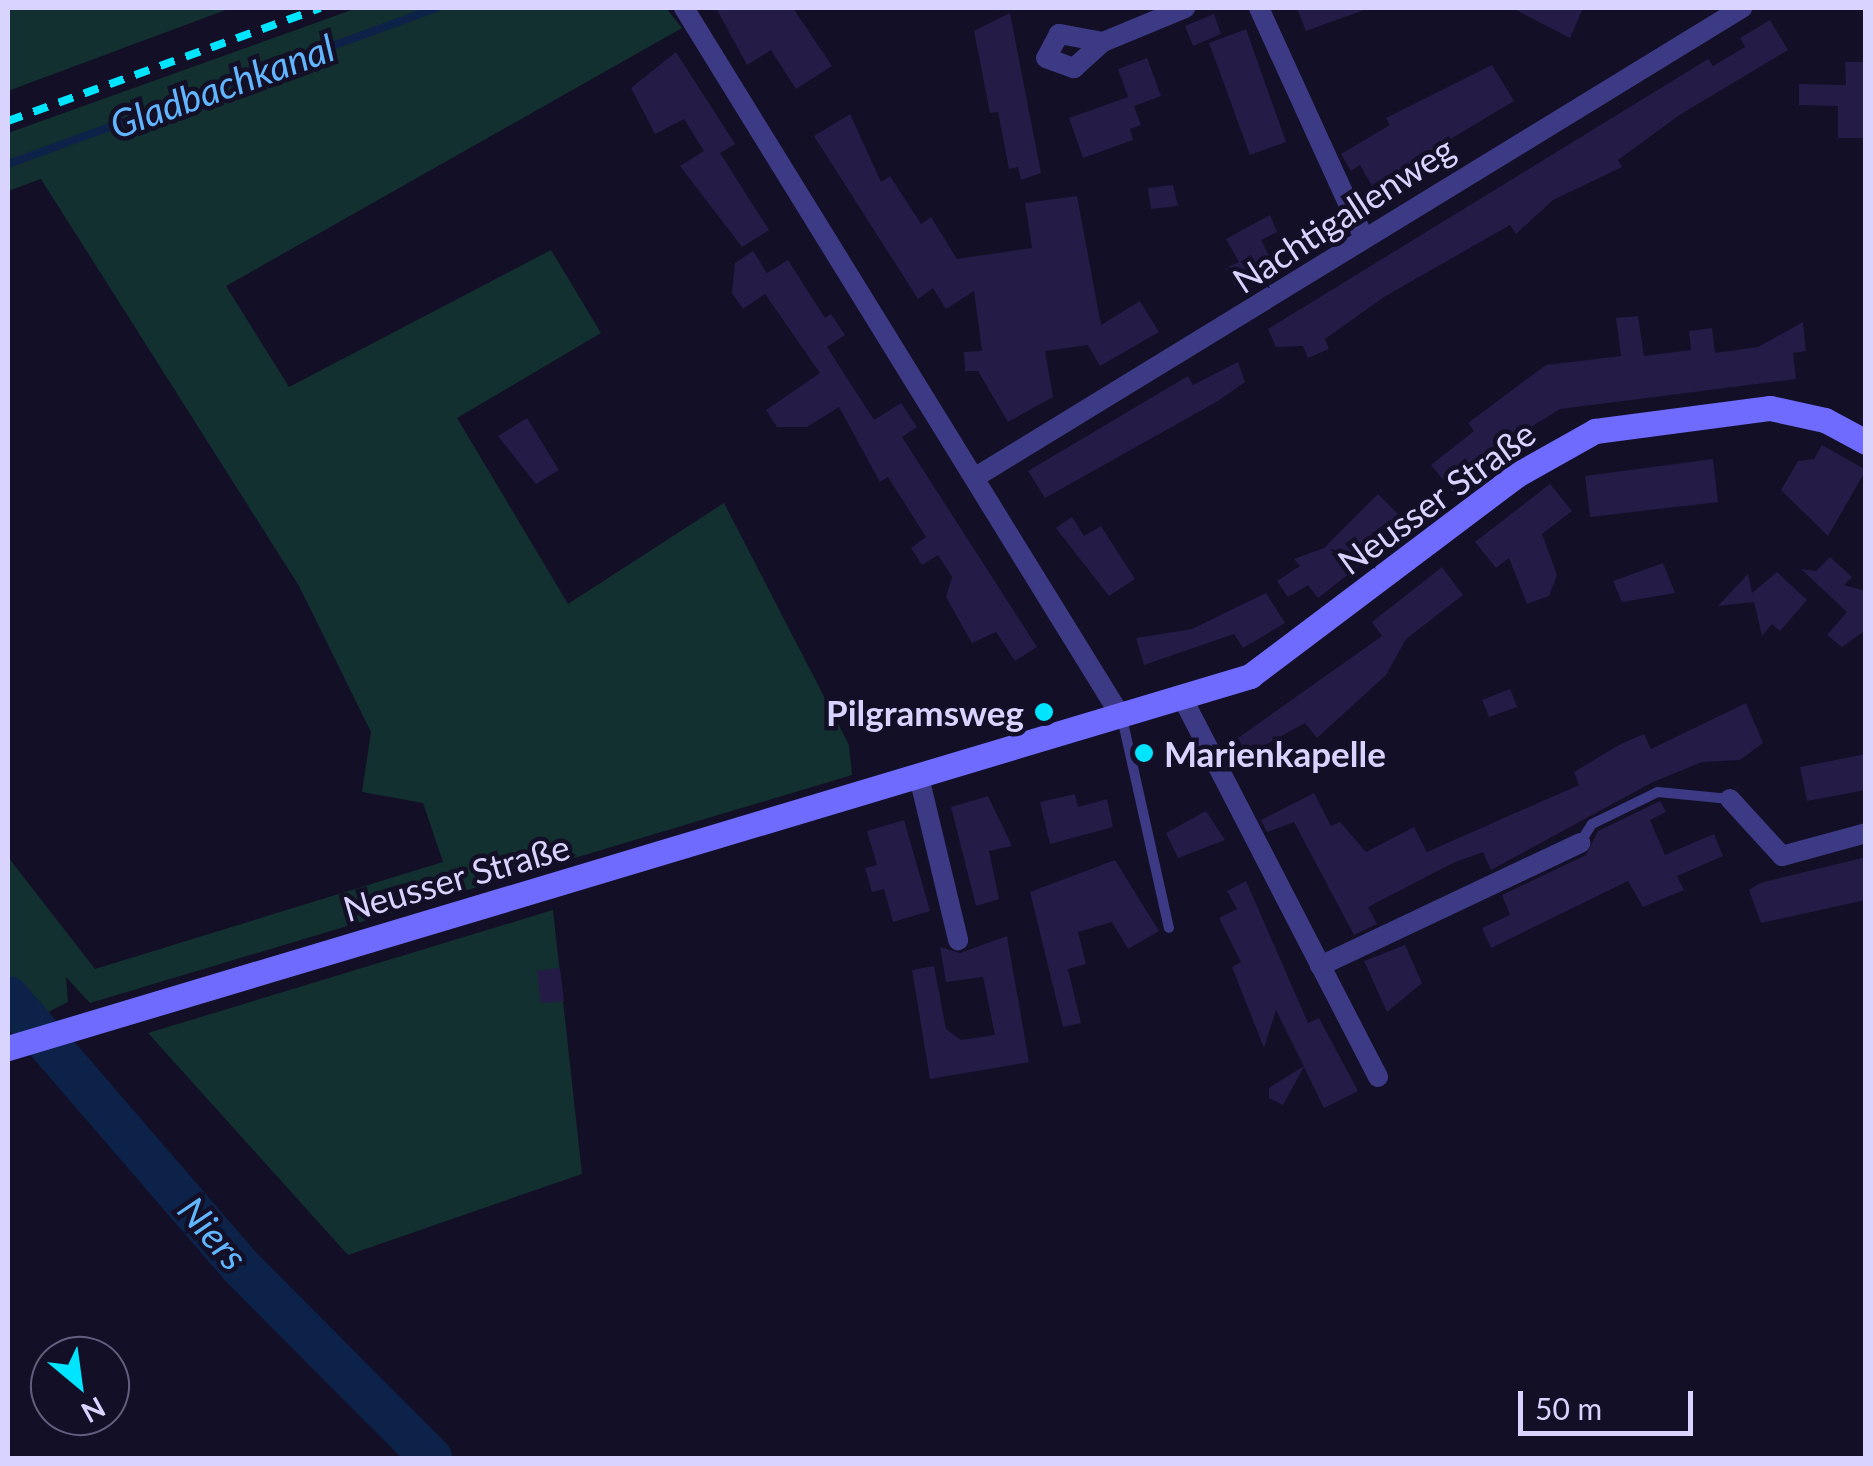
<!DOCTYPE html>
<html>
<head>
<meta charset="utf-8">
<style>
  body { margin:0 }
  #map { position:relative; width:1873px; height:1466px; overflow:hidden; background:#130f26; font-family:Lato,sans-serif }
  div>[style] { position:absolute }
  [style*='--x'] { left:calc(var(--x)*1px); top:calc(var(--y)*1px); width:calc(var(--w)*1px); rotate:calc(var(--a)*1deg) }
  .green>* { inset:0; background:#12302f }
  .stream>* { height:8px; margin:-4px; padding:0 4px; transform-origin:4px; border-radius:4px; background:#0c2248 }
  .river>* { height:42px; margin:-21px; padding:0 21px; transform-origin:21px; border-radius:21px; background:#0c2248 }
  .building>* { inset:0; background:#241b47 }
  .lane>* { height:10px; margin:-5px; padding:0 5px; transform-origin:5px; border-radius:5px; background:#3d3a85 }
  .street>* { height:20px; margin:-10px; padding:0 10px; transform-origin:10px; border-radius:10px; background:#3d3a85 }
  .secondary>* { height:25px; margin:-12.5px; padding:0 12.5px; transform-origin:12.5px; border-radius:12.5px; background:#6f6bff }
  .rail>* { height:8px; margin-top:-4px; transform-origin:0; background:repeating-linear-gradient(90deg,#00e5ff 0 15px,transparent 0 27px) }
  .dots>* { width:28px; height:28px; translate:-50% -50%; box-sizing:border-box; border:5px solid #130f26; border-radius:50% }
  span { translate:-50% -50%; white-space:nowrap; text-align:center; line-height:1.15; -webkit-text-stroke:9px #130f26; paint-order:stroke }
  .street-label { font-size:35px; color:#d9d4ff }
  .poi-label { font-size:35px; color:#d9d4ff; font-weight:700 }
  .right { translate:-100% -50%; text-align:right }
  .left { translate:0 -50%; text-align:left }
  .water-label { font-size:38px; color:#62b6ff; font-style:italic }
  .frame { position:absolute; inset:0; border:10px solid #d9d4ff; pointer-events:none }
  .north { position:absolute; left:30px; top:1336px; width:100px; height:100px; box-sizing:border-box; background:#130f26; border:2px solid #625e7d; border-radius:50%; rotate:151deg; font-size:28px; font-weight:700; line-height:40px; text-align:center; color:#d9d4ff }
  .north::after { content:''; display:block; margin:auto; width:35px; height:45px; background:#00e5ff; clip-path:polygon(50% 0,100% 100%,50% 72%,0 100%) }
  .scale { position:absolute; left:1518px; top:1391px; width:175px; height:45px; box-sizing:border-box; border:5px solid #d9d4ff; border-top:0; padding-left:12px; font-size:30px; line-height:35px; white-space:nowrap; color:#d9d4ff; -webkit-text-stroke:8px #130f26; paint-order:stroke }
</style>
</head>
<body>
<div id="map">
  <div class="green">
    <i style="clip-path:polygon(8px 8px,231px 8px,8px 91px)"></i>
    <i style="clip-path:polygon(357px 8px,666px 8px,682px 28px,226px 286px,289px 387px,551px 250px,601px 333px,457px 418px,568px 604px,724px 503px,849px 745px,852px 775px,90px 1003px,66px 977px,68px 1002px,37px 1018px,8px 975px,8px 857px,95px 969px,443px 862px,423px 803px,362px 792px,371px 732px,299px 586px,41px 179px,8px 191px,8px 133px)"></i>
    <i style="clip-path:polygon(553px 910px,582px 1174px,348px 1255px,148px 1033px)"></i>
  </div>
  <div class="stream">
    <i style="--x:8;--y:164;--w:456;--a:-20"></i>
  </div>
  <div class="river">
    <i style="--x:8;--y:997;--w:355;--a:49.2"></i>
    <i style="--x:240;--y:1266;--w:271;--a:45.1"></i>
  </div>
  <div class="building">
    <i style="clip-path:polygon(716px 8px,793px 8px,832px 66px,796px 89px,771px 50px,747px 65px)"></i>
    <i style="clip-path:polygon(1297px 8px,1363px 8px,1364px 10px,1306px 31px)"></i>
    <i style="clip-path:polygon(1512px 8px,1583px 8px,1570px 38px)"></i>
    <i style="clip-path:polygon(1010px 13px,1041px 173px,1021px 180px,1018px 167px,1009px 169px,998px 112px,990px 113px,974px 31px)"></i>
    <i style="clip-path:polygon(1214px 14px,1221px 34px,1193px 46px,1185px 26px)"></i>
    <i style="clip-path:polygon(1770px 20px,1788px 50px,1681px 114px,1618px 160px,1622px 167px,1553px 200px,1516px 234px,1510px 225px,1384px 297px,1325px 339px,1329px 349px,1308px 358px,1303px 346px,1276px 347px,1268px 329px,1708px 59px,1713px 66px,1745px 47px,1740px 38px)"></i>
    <i style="clip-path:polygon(1246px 29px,1286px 142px,1250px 155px,1209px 43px)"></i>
    <i style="clip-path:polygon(676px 52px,735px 144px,720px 153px,769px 230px,742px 247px,680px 166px,704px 151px,684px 119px,655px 134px,631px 88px)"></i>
    <i style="clip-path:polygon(1147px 58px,1161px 96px,1134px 106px,1141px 125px,1130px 129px,1133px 140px,1083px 158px,1069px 118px,1128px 97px,1118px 69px)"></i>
    <i style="clip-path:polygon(1845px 62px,1866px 62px,1866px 138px,1838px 138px,1838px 106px,1799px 105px,1799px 84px,1846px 85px)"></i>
    <i style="clip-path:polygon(1492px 65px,1514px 101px,1372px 186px,1360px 165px,1351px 171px,1341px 154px,1390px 125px,1386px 118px)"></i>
    <i style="clip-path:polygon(850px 114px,881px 182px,890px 176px,921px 224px,931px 217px,957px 259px,1032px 248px,1025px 203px,1077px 196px,1101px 325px,1140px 301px,1159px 332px,1100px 366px,1088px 345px,1045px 351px,1053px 397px,1008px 422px,978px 371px,965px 371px,964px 352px,982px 351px,974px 291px,946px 309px,933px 288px,918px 299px,814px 136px)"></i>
    <i style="clip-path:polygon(1173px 185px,1178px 206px,1151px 209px,1148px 188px)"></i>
    <i style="clip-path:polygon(1270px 215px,1277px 232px,1261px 240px,1274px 265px,1235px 286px,1226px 268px,1239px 262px,1226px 239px)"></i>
    <i style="clip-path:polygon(753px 251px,767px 273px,788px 260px,825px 318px,831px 314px,845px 335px,827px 347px,874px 420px,901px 403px,917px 427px,902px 437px,1037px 647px,1015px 661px,996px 632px,972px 643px,946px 597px,952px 577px,938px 555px,922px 565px,911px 548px,926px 537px,888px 477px,880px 482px,839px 407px,807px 427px,777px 427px,766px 410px,820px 373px,765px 294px,743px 309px,732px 293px,735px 263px)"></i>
    <i style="clip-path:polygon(1638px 316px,1644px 356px,1691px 350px,1689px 331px,1712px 328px,1715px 353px,1758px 347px,1803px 322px,1806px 351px,1793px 353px,1796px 379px,1560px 409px,1484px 456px,1490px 463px,1453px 492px,1431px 465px,1474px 431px,1468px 423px,1546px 365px,1621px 356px,1616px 318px)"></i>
    <i style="clip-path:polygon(1238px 362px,1245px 382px,1218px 401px,1045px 498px,1028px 471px,1188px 376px,1193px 385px)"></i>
    <i style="clip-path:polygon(527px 418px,559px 470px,536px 484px,498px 436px)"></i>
    <i style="clip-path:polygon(1822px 445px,1866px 470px,1828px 536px,1781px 490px,1798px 461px,1814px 459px)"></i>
    <i style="clip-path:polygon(1713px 459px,1718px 502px,1590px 517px,1585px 476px)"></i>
    <i style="clip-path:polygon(1550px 484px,1572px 511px,1542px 534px,1557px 575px,1549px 596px,1527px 604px,1509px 558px,1496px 568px,1475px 542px)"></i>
    <i style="clip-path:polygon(1378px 494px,1410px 526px,1318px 598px,1308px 585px,1288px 597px,1277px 581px,1300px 566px,1294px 559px,1324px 548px)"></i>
    <i style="clip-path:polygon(1072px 517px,1084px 536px,1101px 526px,1135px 579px,1109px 596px,1056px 528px)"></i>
    <i style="clip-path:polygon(1830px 557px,1852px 577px,1844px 585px,1866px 591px,1866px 630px,1842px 647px,1827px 635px,1847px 612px,1801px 569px,1816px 571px)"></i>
    <i style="clip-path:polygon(1663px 563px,1675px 593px,1622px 602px,1613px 581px)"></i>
    <i style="clip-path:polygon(1442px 567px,1463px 595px,1406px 639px,1386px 675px,1317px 738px,1305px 723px,1247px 755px,1238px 738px,1382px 636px,1372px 622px)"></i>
    <i style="clip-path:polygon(1777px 572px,1807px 600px,1780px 631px,1772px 624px,1762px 636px,1754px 602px,1718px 606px,1748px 574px,1752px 593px)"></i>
    <i style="clip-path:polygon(1266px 593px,1285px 623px,1243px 648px,1234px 634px,1144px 665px,1136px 638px,1192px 629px)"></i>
    <i style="clip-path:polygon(1510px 689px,1517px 707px,1489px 717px,1482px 700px)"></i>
    <i style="clip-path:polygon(1746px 703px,1763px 743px,1740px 760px,1702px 762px,1653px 782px,1491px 870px,1483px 852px,1453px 863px,1368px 907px,1377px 924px,1354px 935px,1294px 822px,1267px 832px,1261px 820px,1314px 793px,1331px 826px,1340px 822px,1366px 852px,1414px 827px,1427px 852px,1579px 785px,1574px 772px,1619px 745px,1644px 734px,1651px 749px)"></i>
    <i style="clip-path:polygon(1866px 754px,1866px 790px,1807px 801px,1800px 767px)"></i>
    <i style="clip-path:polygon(1075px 794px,1078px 807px,1107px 799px,1113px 827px,1050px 844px,1040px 802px)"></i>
    <i style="clip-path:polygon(988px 796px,1012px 846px,989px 851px,999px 899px,976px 906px,951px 807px)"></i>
    <i style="clip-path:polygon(1660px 801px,1666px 812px,1650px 820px,1665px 855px,1714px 834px,1723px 856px,1677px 876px,1684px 890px,1643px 907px,1628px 881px,1491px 948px,1482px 928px,1510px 915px,1502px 895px,1586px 855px,1598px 831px)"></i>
    <i style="clip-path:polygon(1206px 811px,1225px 840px,1178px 858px,1166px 833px)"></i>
    <i style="clip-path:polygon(904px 820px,930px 911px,893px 922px,884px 889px,872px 892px,865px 868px,877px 865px,867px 831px)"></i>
    <i style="clip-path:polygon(1866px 857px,1866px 900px,1761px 923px,1749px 890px,1760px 883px)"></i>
    <i style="clip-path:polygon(1115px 860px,1159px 931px,1128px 949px,1112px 922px,1078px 932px,1086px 964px,1068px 969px,1081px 1023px,1063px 1027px,1030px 892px)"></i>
    <i style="clip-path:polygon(1246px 881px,1308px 1023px,1319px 1018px,1358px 1091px,1324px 1108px,1304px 1067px,1283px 1105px,1269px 1098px,1269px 1088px,1304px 1066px,1276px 1010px,1264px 1048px,1232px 967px,1241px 962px,1219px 918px,1237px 909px,1227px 891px)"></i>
    <i style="clip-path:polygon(1007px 936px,1029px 1062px,930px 1079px,912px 970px,934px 966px,946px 1029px,961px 1040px,995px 1035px,983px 977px,946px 982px,940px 947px,960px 953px)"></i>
    <i style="clip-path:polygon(1405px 945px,1422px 983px,1387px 1012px,1364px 961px)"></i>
    <i style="clip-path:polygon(560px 968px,564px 1001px,541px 1003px,537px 971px)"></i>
  </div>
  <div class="lane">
    <i style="--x:1122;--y:718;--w:215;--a:77.4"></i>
    <i style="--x:1580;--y:843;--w:22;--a:-58"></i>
    <i style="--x:1592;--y:824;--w:73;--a:-25.9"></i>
    <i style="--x:1658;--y:792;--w:72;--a:5.6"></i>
  </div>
  <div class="street">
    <i style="--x:684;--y:8;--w:834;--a:58.33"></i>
    <i style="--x:1259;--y:8;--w:253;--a:65.5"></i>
    <i style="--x:1103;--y:42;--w:45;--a:-169.7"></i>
    <i style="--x:1059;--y:34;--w:27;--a:118"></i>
    <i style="--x:1046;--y:58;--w:30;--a:20"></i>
    <i style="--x:1074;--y:68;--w:39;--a:-42"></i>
    <i style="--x:1103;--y:42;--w:89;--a:-22.5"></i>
    <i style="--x:979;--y:475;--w:895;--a:-31.47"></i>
    <i style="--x:1184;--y:701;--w:423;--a:62.7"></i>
    <i style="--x:919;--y:777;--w:168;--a:76.5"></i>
    <i style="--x:1730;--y:799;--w:77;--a:47.6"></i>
    <i style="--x:1782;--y:856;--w:87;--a:-15.3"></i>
    <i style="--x:1320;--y:966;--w:288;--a:-25.3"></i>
  </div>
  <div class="secondary">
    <i style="--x:8;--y:1048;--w:1297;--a:-16.67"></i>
    <i style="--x:1250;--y:676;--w:332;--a:-37"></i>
    <i style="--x:1515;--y:476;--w:92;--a:-29.4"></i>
    <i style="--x:1595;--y:431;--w:177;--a:-7.5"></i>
    <i style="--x:1770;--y:408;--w:56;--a:12.3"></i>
    <i style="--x:1825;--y:420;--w:47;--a:28.2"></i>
  </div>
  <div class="rail">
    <i style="--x:8;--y:121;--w:332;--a:-19.9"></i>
  </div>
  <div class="dots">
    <i style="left:1044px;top:712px;background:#00e5ff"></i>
    <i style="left:1144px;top:753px;background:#00e5ff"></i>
  </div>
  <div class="street-label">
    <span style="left:1343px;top:214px;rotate:-33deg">Nachtigallenweg</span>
    <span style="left:1436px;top:497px;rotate:-36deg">Neusser Straße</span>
    <span style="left:456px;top:877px;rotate:-16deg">Neusser Straße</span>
  </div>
  <div class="poi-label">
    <span class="right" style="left:1024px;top:712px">Pilgramsweg</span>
    <span class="left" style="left:1164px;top:753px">Marienkapelle</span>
  </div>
  <div class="water-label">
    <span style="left:222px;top:86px;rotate:-20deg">Gladbachkanal</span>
    <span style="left:213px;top:1233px;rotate:49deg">Niers</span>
  </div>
  <div class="frame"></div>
  <div class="north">N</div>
  <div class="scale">50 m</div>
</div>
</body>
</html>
